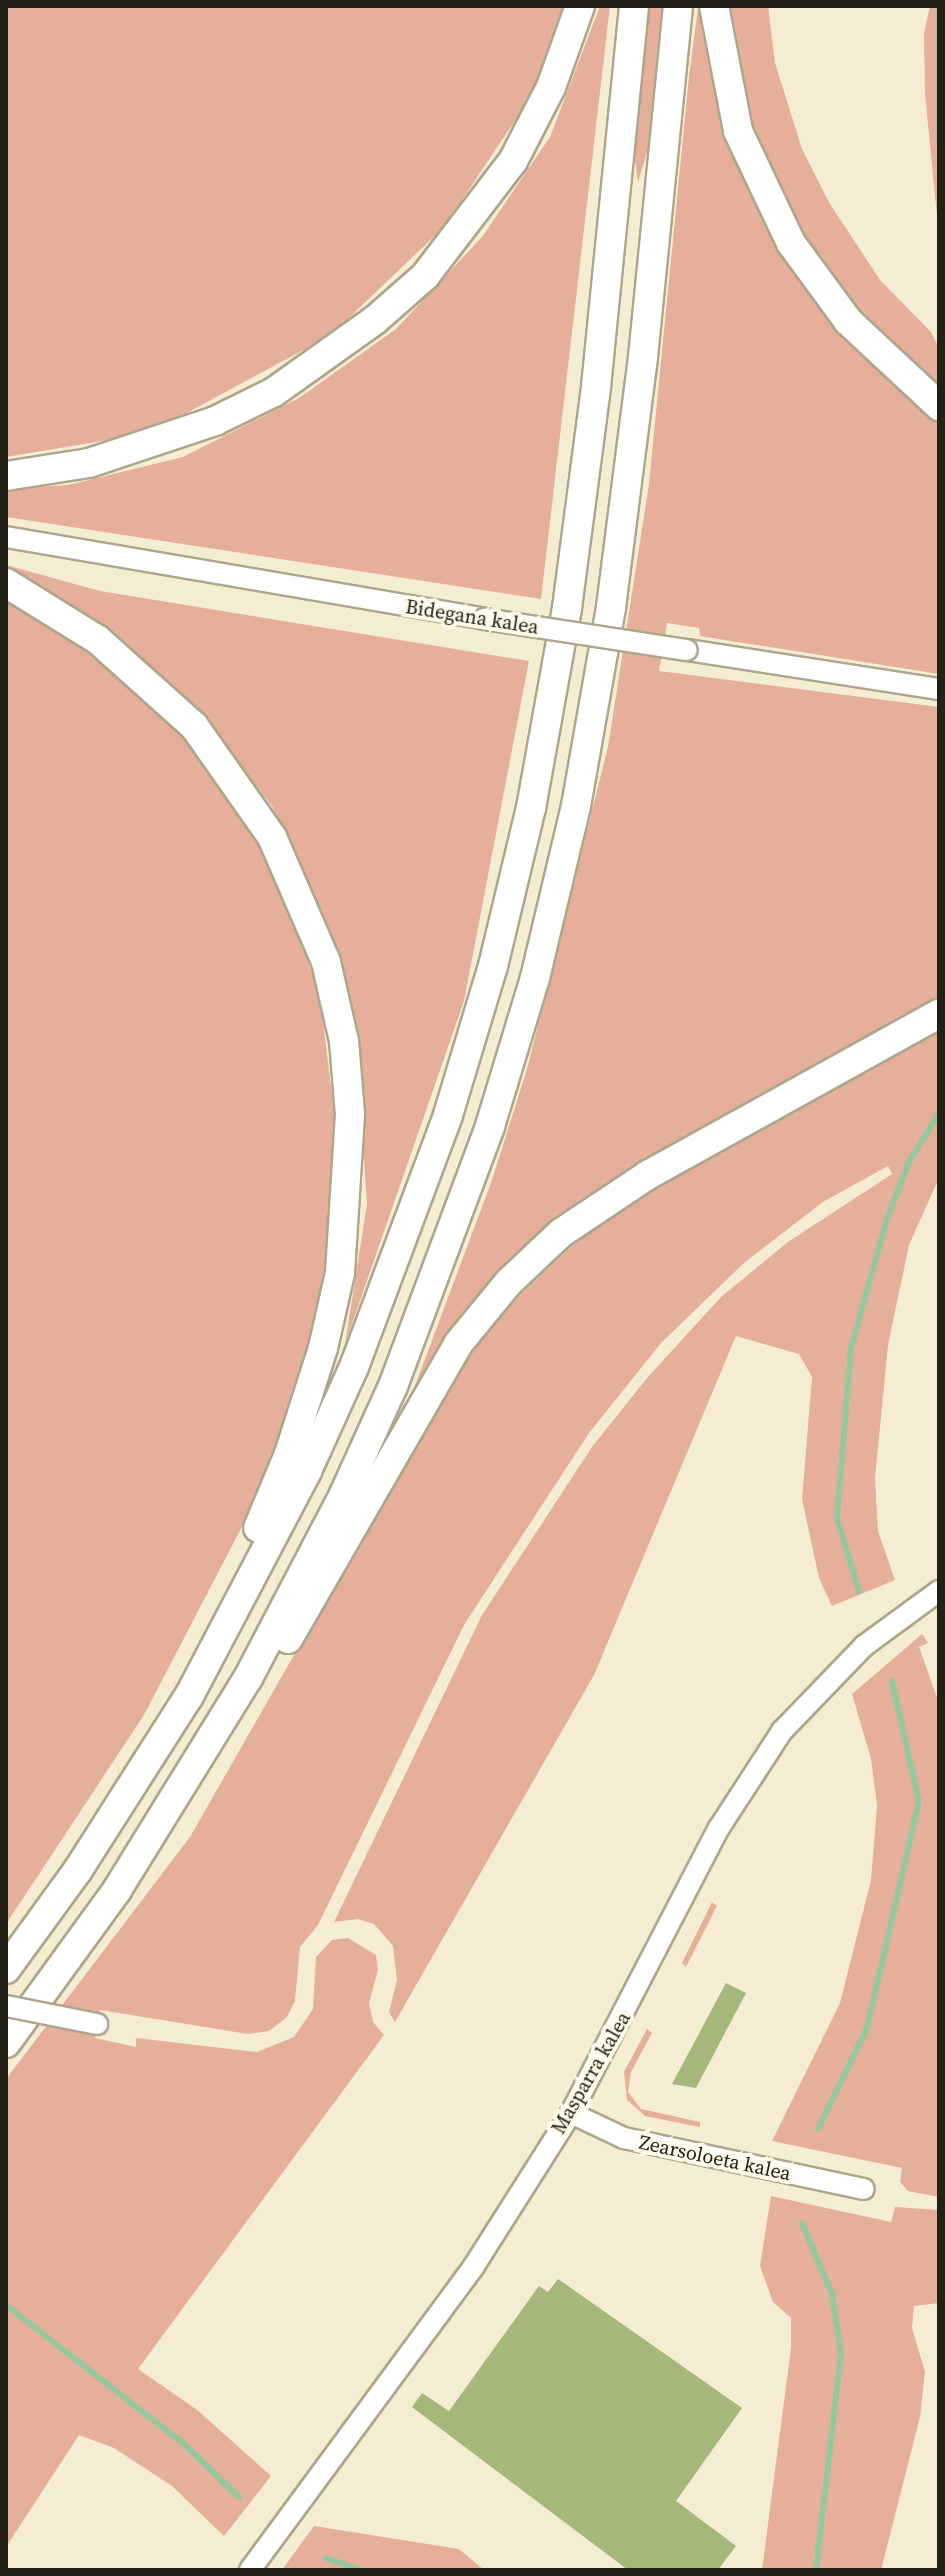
<!DOCTYPE html>
<html>
<head>
<meta charset="utf-8">
<style>
  body { margin:0 }
  #map { position:relative; width:945px; height:2576px; overflow:hidden; background:#f4edd1; font-family:"Source Serif 4",serif }
  div>[style] { position:absolute }
  [style*='--x'] { left:calc(var(--x)*1px); top:calc(var(--y)*1px); width:calc(var(--w)*1px); rotate:calc(var(--a)*1deg) }
  .green>* { inset:0; background:#e5af9a }
  .stream>* { height:6px; margin:-3px; padding:0 3px; transform-origin:3px; border-radius:3px; background:#94c89a }
  .building>* { inset:0; background:#a6b77b }
  .roads { filter:drop-shadow(2px 0 #ada68c) drop-shadow(-2px 0 #ada68c) drop-shadow(0 2px #ada68c) drop-shadow(0 -2px #ada68c) }
  .minor>* { height:20px; margin:-10px; padding:0 10px; transform-origin:10px; border-radius:10px; background:#fff }
  .highway>* { height:28px; margin:-14px; padding:0 14px; transform-origin:14px; border-radius:14px; background:#fff }
  .bridges { filter:drop-shadow(2px 0 #ada68c) drop-shadow(-2px 0 #ada68c) drop-shadow(0 2px #ada68c) drop-shadow(0 -2px #ada68c) }
  .minor-bridge>* { height:20px; margin:-10px; padding:0 10px; transform-origin:10px; border-radius:10px; background:#fff }
  span { translate:-50% -50%; white-space:nowrap; text-align:center; line-height:1.15; -webkit-text-stroke:8px #fefae9; paint-order:stroke }
  .street-label { font-size:20px; color:#232016 }
  .frame { position:absolute; inset:0; border:8px solid #232016; pointer-events:none }
</style>
</head>
<body>
<div id="map">
  <div class="green">
    <i style="clip-path:polygon(6px 6px,563px 6px,544px 77px,444px 227px,331px 335px,150px 433px,6px 457px)"></i>
    <i style="clip-path:polygon(600px 6px,610px 6px,541px 599px,6px 517px,6px 489px,68px 485px,183px 457px,299px 398px,396px 329px,482px 237px,550px 137px)"></i>
    <i style="clip-path:polygon(647px 6px,663px 6px,652px 136px,638px 182px,633px 146px)"></i>
    <i style="clip-path:polygon(728px 6px,768px 6px,775px 63px,802px 149px,830px 204px,880px 280px,931px 332px,939px 348px,939px 389px,848px 299px,799px 230px,769px 172px,744px 100px)"></i>
    <i style="clip-path:polygon(930px 6px,939px 6px,939px 236px,925px 94px,924px 34px)"></i>
    <i style="clip-path:polygon(704px 8px,715px 88px,743px 175px,939px 422px,939px 674px,700px 636px,699px 628px,667px 623px,659px 671px,939px 707px,939px 1002px,625px 1181px,419px 1393px,413px 1391px,491px 1183px,527px 1069px,608px 747px,649px 484px,689px 76px,698px 9px)"></i>
    <i style="clip-path:polygon(6px 565px,100px 591px,529px 661px,464px 1001px,345px 1344px,367px 1204px,357px 1056px,326px 925px,272px 806px,190px 701px,101px 624px,6px 574px)"></i>
    <i style="clip-path:polygon(6px 599px,61px 630px,135px 686px,170px 721px,248px 820px,280px 881px,320px 996px,337px 1137px,323px 1291px,296px 1391px,259px 1494px,144px 1715px,6px 1924px)"></i>
    <i style="clip-path:polygon(939px 1030px,939px 1178px,909px 1245px,888px 1345px,875px 1478px,878px 1531px,895px 1580px,832px 1606px,819px 1578px,802px 1499px,812px 1377px,799px 1354px,736px 1336px,594px 1675px,395px 2022px,389px 2012px,397px 1980px,393px 1946px,374px 1924px,358px 1919px,334px 1922px,482px 1615px,592px 1447px,647px 1378px,721px 1297px,788px 1242px,892px 1174px,888px 1166px,823px 1202px,745px 1262px,661px 1343px,589px 1433px,464px 1625px,318px 1925px,300px 1947px,295px 2001px,287px 2017px,269px 2031px,248px 2034px,100px 2010px,95px 2038px,136px 2047px,136px 2038px,257px 2052px,294px 2037px,313px 2009px,316px 1957px,332px 1940px,348px 1938px,376px 1955px,378px 1970px,369px 2003px,373px 2022px,384px 2035px,138px 2369px,196px 2409px,271px 2476px,224px 2536px,172px 2486px,114px 2448px,79px 2435px,6px 2547px,6px 2079px,190px 1837px,438px 1403px,476px 1346px,522px 1293px,572px 1246px,644px 1194px)"></i>
    <i style="clip-path:polygon(922px 1634px,928px 1643px,919px 1647px,939px 1703px,939px 2197px,908px 2191px,900px 2182px,902px 2168px,772px 2141px,840px 2003px,871px 1880px,877px 1805px,871px 1759px,852px 1694px)"></i>
    <i style="clip-path:polygon(712px 1902px,717px 1906px,686px 1967px,682px 1963px)"></i>
    <i style="clip-path:polygon(647px 2029px,652px 2033px,631px 2072px,628px 2092px,641px 2109px,700px 2122px,700px 2127px,645px 2116px,627px 2100px,624px 2072px)"></i>
    <i style="clip-path:polygon(771px 2196px,891px 2222px,895px 2207px,939px 2210px,939px 2303px,914px 2306px,912px 2328px,925px 2372px,920px 2417px,881px 2570px,762px 2570px,791px 2348px,791px 2318px,773px 2302px,760px 2266px)"></i>
    <i style="clip-path:polygon(314px 2526px,459px 2549px,484px 2570px,282px 2570px)"></i>
  </div>
  <div class="stream">
    <i style="--x:939;--y:6;--w:136;--a:90"></i>
    <i style="--x:859;--y:1591;--w:76;--a:-106.8"></i>
    <i style="--x:837;--y:1518;--w:171;--a:-85.3"></i>
    <i style="--x:851;--y:1348;--w:134;--a:-74.4"></i>
    <i style="--x:887;--y:1219;--w:61;--a:-68.9"></i>
    <i style="--x:909;--y:1162;--w:57;--a:-58.5"></i>
    <i style="--x:818;--y:2129;--w:112;--a:-64.1"></i>
    <i style="--x:867;--y:2028;--w:233;--a:-77.1"></i>
    <i style="--x:919;--y:1801;--w:123;--a:-102.7"></i>
    <i style="--x:802;--y:2223;--w:77;--a:67.1"></i>
    <i style="--x:832;--y:2294;--w:61;--a:81.5"></i>
    <i style="--x:841;--y:2354;--w:217;--a:96.6"></i>
    <i style="--x:6;--y:2305;--w:227;--a:38"></i>
    <i style="--x:185;--y:2445;--w:75;--a:43.9"></i>
    <i style="--x:326;--y:2558;--w:37;--a:19"></i>
  </div>
  <div class="building">
    <i style="clip-path:polygon(726px 1983px,746px 1993px,696px 2088px,672px 2084px)"></i>
    <i style="clip-path:polygon(558px 2279px,742px 2408px,676px 2501px,736px 2546px,718px 2570px,628px 2570px,412px 2407px,422px 2393px,449px 2411px,539px 2286px,548px 2292px)"></i>
  </div>
  <div class="roads">
    <div class="minor">
      <i style="--x:6;--y:537;--w:485;--a:9.7"></i>
      <i style="--x:687;--y:650;--w:255;--a:8.8"></i>
      <i style="--x:571;--y:2113;--w:59;--a:25.3"></i>
      <i style="--x:624;--y:2138;--w:245;--a:12"></i>
      <i style="--x:250;--y:2570;--w:378;--a:-53.6"></i>
      <i style="--x:474;--y:2266;--w:181;--a:-57.6"></i>
      <i style="--x:571;--y:2113;--w:321;--a:-62.6"></i>
      <i style="--x:719;--y:1828;--w:116;--a:-57"></i>
      <i style="--x:782;--y:1731;--w:118;--a:-46"></i>
      <i style="--x:864;--y:1646;--w:93;--a:-36.3"></i>
    </div>
    <div class="highway">
      <i style="--x:714;--y:6;--w:127;--a:79.1"></i>
      <i style="--x:738;--y:131;--w:124;--a:64.7"></i>
      <i style="--x:791;--y:243;--w:97;--a:53.8"></i>
      <i style="--x:848;--y:321;--w:125;--a:43"></i>
      <i style="--x:6;--y:476;--w:84;--a:-8.9"></i>
      <i style="--x:89;--y:463;--w:133;--a:-18.4"></i>
      <i style="--x:215;--y:421;--w:66;--a:-26.2"></i>
      <i style="--x:274;--y:392;--w:124;--a:-35.5"></i>
      <i style="--x:375;--y:320;--w:67;--a:-41.3"></i>
      <i style="--x:425;--y:276;--w:145;--a:-52.6"></i>
      <i style="--x:513;--y:161;--w:83;--a:-62.8"></i>
      <i style="--x:551;--y:87;--w:86;--a:-70.3"></i>
      <i style="--x:6;--y:583;--w:108;--a:31.8"></i>
      <i style="--x:98;--y:640;--w:129;--a:41.9"></i>
      <i style="--x:194;--y:726;--w:136;--a:54.9"></i>
      <i style="--x:272;--y:837;--w:136;--a:66.6"></i>
      <i style="--x:326;--y:962;--w:81;--a:77.2"></i>
      <i style="--x:344;--y:1041;--w:73;--a:85.3"></i>
      <i style="--x:350;--y:1114;--w:159;--a:93.6"></i>
      <i style="--x:340;--y:1273;--w:77;--a:102.8"></i>
      <i style="--x:323;--y:1348;--w:111;--a:107.8"></i>
      <i style="--x:289;--y:1454;--w:80;--a:112.7"></i>
      <i style="--x:288;--y:1639;--w:340;--a:-60"></i>
      <i style="--x:458;--y:1344;--w:80;--a:-50.6"></i>
      <i style="--x:509;--y:1282;--w:71;--a:-43.3"></i>
      <i style="--x:561;--y:1233;--w:105;--a:-33.7"></i>
      <i style="--x:648;--y:1175;--w:333;--a:-29"></i>
      <i style="--x:6;--y:1969;--w:122;--a:-54"></i>
      <i style="--x:78;--y:1870;--w:206;--a:-57.5"></i>
      <i style="--x:189;--y:1696;--w:254;--a:-62.3"></i>
      <i style="--x:307;--y:1471;--w:114;--a:-65.7"></i>
      <i style="--x:354;--y:1367;--w:269;--a:-69.5"></i>
      <i style="--x:448;--y:1115;--w:156;--a:-73.2"></i>
      <i style="--x:493;--y:966;--w:163;--a:-76.5"></i>
      <i style="--x:531;--y:808;--w:203;--a:-79.8"></i>
      <i style="--x:567;--y:608;--w:223;--a:-82.5"></i>
      <i style="--x:596;--y:387;--w:383;--a:-84.3"></i>
      <i style="--x:6;--y:2043;--w:189;--a:-54"></i>
      <i style="--x:117;--y:1890;--w:249;--a:-58.3"></i>
      <i style="--x:248;--y:1678;--w:208;--a:-62.4"></i>
      <i style="--x:344;--y:1494;--w:119;--a:-65.6"></i>
      <i style="--x:393;--y:1386;--w:278;--a:-69.5"></i>
      <i style="--x:490;--y:1126;--w:155;--a:-73.1"></i>
      <i style="--x:535;--y:978;--w:177;--a:-76.6"></i>
      <i style="--x:576;--y:806;--w:202;--a:-80"></i>
      <i style="--x:611;--y:607;--w:252;--a:-82.7"></i>
      <i style="--x:643;--y:357;--w:353;--a:-84.3"></i>
    </div>
  </div>
  <div class="bridges">
    <div class="minor-bridge">
      <i style="--x:484;--y:619;--w:205;--a:8.7"></i>
      <i style="--x:6;--y:2006;--w:93;--a:11.2"></i>
    </div>
  </div>
  <div class="street-label">
    <span style="left:472px;top:617px;rotate:9deg">Bidegana kalea</span>
    <span style="left:591px;top:2073px;rotate:-60deg">Masparra kalea</span>
    <span style="left:715px;top:2158px;rotate:12deg">Zearsoloeta kalea</span>
  </div>
  <div class="frame"></div>
</div>
</body>
</html>
